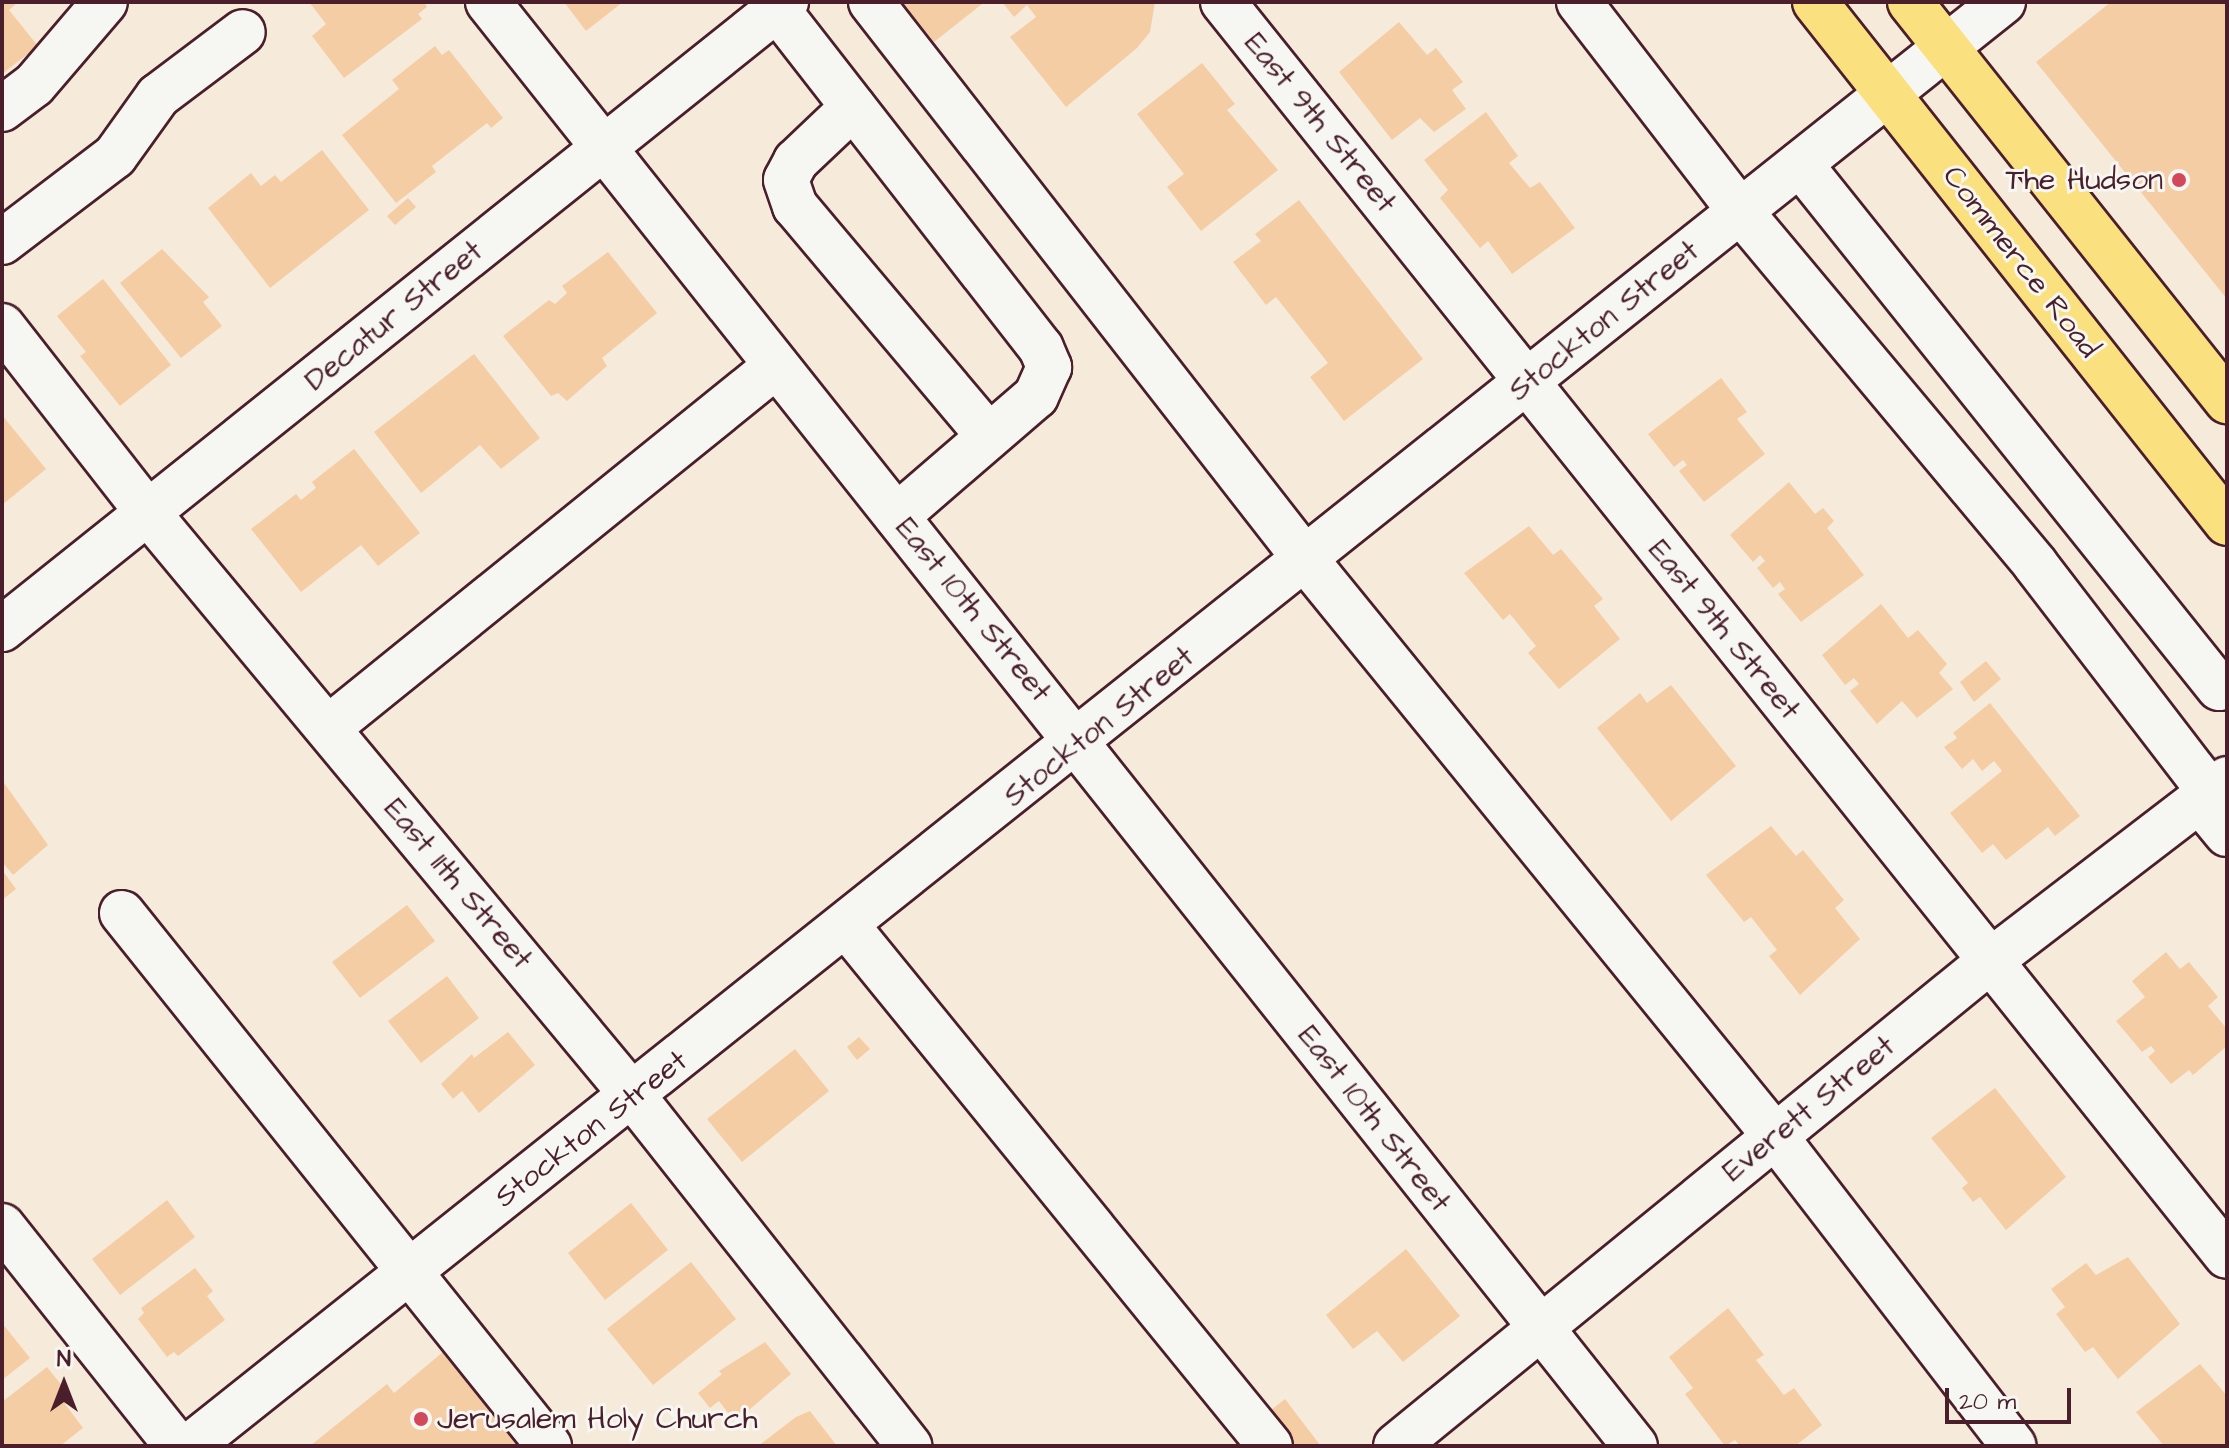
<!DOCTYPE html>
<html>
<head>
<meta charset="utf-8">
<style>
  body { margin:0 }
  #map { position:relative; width:2229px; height:1448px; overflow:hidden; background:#f6eadb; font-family:"Architects Daughter",sans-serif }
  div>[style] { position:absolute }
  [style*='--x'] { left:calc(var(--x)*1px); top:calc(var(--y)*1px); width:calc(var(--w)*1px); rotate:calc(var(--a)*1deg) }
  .building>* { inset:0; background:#f5cda5 }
  .roads { filter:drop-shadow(2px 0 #4a1f2b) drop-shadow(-2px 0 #4a1f2b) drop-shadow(0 2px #4a1f2b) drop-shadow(0 -2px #4a1f2b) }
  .minor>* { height:44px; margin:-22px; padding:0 22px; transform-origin:22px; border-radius:22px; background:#f6f6f2 }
  .major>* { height:44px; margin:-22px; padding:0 22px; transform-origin:22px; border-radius:22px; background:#fbe080 }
  .dots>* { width:22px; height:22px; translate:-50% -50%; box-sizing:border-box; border:4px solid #f6f6f2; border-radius:50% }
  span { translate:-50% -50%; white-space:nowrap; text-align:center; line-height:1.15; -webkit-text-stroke:6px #f6f6f2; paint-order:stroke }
  .street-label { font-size:30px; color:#4a1f2b }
  .poi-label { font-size:30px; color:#4a1f2b }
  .right { translate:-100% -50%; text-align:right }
  .left { translate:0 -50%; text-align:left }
  .frame { position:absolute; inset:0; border:4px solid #4a1f2b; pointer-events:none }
  .north { position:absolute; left:24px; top:1344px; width:80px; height:80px; -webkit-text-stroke:6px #f6f6f2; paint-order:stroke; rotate:0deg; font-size:22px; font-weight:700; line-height:32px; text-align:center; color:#4a1f2b }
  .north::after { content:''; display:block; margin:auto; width:28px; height:36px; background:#4a1f2b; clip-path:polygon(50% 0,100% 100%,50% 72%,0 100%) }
  .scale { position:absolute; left:1945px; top:1388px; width:126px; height:36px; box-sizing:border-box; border:4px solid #4a1f2b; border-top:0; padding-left:10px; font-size:24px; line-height:28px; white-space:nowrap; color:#4a1f2b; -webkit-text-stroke:6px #f6f6f2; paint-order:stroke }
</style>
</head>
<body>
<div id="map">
  <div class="building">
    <i style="clip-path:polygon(2px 2px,18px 2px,9px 10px,38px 46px,2px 74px)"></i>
    <i style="clip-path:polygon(309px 2px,424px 2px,427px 7px,418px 14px,422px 19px,344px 78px,312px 36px,326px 24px)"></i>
    <i style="clip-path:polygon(564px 2px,623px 2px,586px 31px)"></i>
    <i style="clip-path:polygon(902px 2px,980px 2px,982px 4px,934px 42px)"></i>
    <i style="clip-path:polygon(1002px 2px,1155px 2px,1150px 32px,1137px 48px,1066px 107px,1010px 37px,1036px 17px,1027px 5px,1014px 17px)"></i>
    <i style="clip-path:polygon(2111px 2px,2227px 2px,2227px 299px,2036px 62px)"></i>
    <i style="clip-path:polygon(1399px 22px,1427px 55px,1436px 48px,1463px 82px,1452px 90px,1466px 109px,1434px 132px,1420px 118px,1392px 140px,1339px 72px)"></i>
    <i style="clip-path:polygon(435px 46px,442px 55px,449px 50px,503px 118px,491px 128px,487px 123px,432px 166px,436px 172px,396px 203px,342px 135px,399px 89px,392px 80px)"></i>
    <i style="clip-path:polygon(1202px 63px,1235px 104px,1227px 110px,1278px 170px,1201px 231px,1167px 187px,1184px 174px,1137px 114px)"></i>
    <i style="clip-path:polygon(1486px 112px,1518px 156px,1509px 163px,1530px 188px,1540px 182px,1575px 228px,1512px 274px,1488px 241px,1480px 248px,1440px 198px,1448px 190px,1424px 160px)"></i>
    <i style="clip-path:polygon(322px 150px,369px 210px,270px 288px,208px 208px,251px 173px,261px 186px,275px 175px,281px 182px)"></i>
    <i style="clip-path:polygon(408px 198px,416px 207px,395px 225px,387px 216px)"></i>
    <i style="clip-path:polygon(1299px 200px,1423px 359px,1344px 421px,1310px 377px,1328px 363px,1276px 297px,1266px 305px,1233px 262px,1261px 241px,1255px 234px)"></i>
    <i style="clip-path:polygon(162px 249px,209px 297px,203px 302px,222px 326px,181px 358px,120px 283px)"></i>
    <i style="clip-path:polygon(608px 252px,657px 313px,602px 358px,607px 366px,567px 401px,558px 393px,551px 396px,503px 336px,549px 300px,555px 304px,567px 293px,562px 286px)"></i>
    <i style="clip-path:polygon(103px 279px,171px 365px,120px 406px,80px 356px,86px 352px,57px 316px)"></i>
    <i style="clip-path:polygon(474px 354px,540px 438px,501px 469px,480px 445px,421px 493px,374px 432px)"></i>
    <i style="clip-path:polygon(1721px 378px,1747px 412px,1737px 419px,1765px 454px,1704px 502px,1679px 471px,1687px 465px,1683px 460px,1674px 467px,1648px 434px)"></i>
    <i style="clip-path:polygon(2px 415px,46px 469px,2px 505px)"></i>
    <i style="clip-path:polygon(354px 449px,420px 533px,378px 566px,361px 545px,301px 592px,251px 529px,296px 494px,301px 500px,316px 488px,312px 482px)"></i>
    <i style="clip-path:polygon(1789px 482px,1815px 514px,1823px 508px,1834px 521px,1827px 528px,1864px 575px,1801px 622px,1778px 594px,1785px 589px,1780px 582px,1773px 588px,1757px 568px,1765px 561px,1760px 555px,1753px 562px,1730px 535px)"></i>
    <i style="clip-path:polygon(1529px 526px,1553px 555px,1561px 549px,1603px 599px,1594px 606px,1620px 639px,1559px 689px,1528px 653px,1536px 646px,1510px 614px,1503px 620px,1464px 573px)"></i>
    <i style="clip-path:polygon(1881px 604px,1908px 638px,1918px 630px,1947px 664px,1939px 673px,1953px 689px,1917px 718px,1902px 701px,1877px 724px,1850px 691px,1859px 684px,1854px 678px,1845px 685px,1822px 655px)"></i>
    <i style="clip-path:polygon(1986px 661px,2001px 679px,1974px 702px,1960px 682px)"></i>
    <i style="clip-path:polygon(1671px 685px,1736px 766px,1671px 821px,1597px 728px,1640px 693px,1647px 703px)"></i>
    <i style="clip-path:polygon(1990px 703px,2080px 816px,2055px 836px,2048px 827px,2006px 860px,1993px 844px,1982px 853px,1950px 813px,2002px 771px,1994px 761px,1982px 771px,1973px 759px,1962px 769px,1944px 747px,1957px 738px,1953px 733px)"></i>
    <i style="clip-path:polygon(2px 780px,48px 845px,13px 875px,2px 862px)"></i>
    <i style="clip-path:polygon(1771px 826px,1796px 856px,1803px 850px,1844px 900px,1835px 908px,1860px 939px,1800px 995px,1769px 956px,1777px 950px,1751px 917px,1744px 922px,1706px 875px)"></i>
    <i style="clip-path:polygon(2px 870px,16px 889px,2px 900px)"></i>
    <i style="clip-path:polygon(407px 905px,435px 941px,360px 998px,332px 962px)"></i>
    <i style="clip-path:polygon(2166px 952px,2180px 969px,2189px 962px,2218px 997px,2208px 1006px,2227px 1029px,2227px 1046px,2193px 1075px,2189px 1070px,2171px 1084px,2148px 1057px,2155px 1051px,2151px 1046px,2142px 1052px,2116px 1021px,2145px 997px,2132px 981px)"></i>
    <i style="clip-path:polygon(447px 976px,479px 1018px,421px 1063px,388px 1021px)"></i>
    <i style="clip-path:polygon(508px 1032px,535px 1065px,479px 1113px,462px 1091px,453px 1099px,441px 1084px,472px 1054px,474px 1058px)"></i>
    <i style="clip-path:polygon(859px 1037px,870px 1049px,857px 1060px,847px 1047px)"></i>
    <i style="clip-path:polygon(795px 1049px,829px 1091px,742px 1162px,707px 1119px)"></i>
    <i style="clip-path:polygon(1995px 1088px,2066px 1177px,2006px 1230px,1980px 1197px,1973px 1202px,1962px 1188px,1968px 1183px,1931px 1138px)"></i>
    <i style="clip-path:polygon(167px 1200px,195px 1237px,120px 1295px,92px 1259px)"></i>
    <i style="clip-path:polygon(631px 1203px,668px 1250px,605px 1300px,568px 1253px)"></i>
    <i style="clip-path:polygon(1406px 1249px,1460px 1316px,1403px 1362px,1377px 1331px,1353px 1349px,1326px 1315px)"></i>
    <i style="clip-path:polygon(2128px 1257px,2180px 1324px,2118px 1379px,2093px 1347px,2085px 1352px,2056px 1314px,2065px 1307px,2051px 1289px,2086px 1263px,2096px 1275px)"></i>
    <i style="clip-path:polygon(691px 1262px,736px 1319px,653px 1385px,607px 1329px)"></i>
    <i style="clip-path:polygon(195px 1268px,213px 1291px,207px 1296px,225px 1320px,178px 1356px,174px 1352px,167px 1357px,138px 1319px,144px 1313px,141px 1308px)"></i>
    <i style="clip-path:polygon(1728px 1308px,1764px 1355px,1756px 1360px,1784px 1395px,1794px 1388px,1822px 1425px,1795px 1446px,1740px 1446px,1735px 1440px,1725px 1446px,1685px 1394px,1693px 1388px,1669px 1357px)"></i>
    <i style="clip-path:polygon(2px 1323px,30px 1358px,2px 1380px)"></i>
    <i style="clip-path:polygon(765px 1342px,791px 1374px,735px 1422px,719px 1401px,710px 1408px,698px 1393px,722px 1374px,719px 1371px)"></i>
    <i style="clip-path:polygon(443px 1352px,517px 1446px,310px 1446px,387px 1384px,394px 1393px)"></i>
    <i style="clip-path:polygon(2200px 1364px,2227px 1396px,2227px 1446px,2164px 1446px,2136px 1412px)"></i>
    <i style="clip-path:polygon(47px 1367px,72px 1398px,65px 1404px,83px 1428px,60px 1446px,2px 1446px,2px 1402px)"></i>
    <i style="clip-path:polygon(1285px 1399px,1320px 1445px,1318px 1446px,1292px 1446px,1266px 1414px)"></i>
    <i style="clip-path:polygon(810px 1411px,837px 1446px,758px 1446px,796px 1417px)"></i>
  </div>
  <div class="roads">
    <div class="minor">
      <i style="--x:488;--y:2;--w:1844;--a:51.54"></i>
      <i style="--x:871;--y:2;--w:708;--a:52.06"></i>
      <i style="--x:1306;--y:560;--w:743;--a:50.85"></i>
      <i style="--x:1775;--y:1136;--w:391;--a:52.4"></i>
      <i style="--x:1223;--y:2;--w:1606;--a:51.32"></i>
      <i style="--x:1579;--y:2;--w:265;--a:52.4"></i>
      <i style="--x:1741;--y:212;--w:459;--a:50.1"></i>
      <i style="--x:2035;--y:564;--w:287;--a:52.5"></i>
      <i style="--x:777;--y:9;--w:430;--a:52.1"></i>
      <i style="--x:1041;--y:348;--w:21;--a:67"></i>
      <i style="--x:1049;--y:367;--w:32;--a:114"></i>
      <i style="--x:1036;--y:396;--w:184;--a:139.2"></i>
      <i style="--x:853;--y:107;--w:79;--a:136.5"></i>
      <i style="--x:796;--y:161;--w:21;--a:118"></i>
      <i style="--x:786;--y:180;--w:28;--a:71"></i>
      <i style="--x:795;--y:206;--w:301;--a:49.9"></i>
      <i style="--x:2;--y:109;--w:40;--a:-37"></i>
      <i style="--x:34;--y:85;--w:109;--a:-49.5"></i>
      <i style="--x:1800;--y:164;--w:671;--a:51.35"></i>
      <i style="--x:2;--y:242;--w:142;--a:-37.3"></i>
      <i style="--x:115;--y:156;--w:74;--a:-54.4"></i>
      <i style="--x:158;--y:96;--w:106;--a:-37"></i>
      <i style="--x:2;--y:326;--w:239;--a:52"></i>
      <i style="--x:149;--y:514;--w:757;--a:50.25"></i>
      <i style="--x:633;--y:1096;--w:446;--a:51.7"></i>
      <i style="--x:2;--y:629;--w:1004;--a:-38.65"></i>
      <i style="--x:328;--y:728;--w:576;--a:-38.94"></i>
      <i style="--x:2199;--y:800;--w:44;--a:50.5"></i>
      <i style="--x:122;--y:913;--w:683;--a:51.3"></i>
      <i style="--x:847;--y:926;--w:670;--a:50.87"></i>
      <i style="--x:2;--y:1226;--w:281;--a:51.5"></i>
      <i style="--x:190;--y:1446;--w:2318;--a:-38.54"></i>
      <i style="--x:1396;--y:1446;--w:767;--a:-39.23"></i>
      <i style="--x:1990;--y:961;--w:299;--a:-37.5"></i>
    </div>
    <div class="major">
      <i style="--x:1815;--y:2;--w:664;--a:51.66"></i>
      <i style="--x:1910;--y:2;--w:510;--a:51.53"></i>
    </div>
  </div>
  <div class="dots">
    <i style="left:2179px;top:180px;background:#d1495b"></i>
    <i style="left:421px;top:1419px;background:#d1495b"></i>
  </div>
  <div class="street-label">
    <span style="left:1320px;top:123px;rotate:51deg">East 9th Street</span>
    <span style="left:2021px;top:262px;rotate:52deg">Commerce Road</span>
    <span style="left:394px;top:316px;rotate:-39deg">Decatur Street</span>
    <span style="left:1604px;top:321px;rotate:-39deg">Stockton Street</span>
    <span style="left:973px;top:610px;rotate:51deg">East 10th Street</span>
    <span style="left:1724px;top:630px;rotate:51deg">East 9th Street</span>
    <span style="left:1099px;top:727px;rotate:-39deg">Stockton Street</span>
    <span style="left:458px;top:884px;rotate:50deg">East 11th Street</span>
    <span style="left:1809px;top:1109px;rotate:-39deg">Everett Street</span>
    <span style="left:1374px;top:1119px;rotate:52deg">East 10th Street</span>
    <span style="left:591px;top:1129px;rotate:-38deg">Stockton Street</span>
  </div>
  <div class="poi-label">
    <span class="right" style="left:2163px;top:180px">The Hudson</span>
    <span class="left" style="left:437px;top:1419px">Jerusalem Holy Church</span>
  </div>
  <div class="frame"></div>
  <div class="north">N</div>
  <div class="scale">20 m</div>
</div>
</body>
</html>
